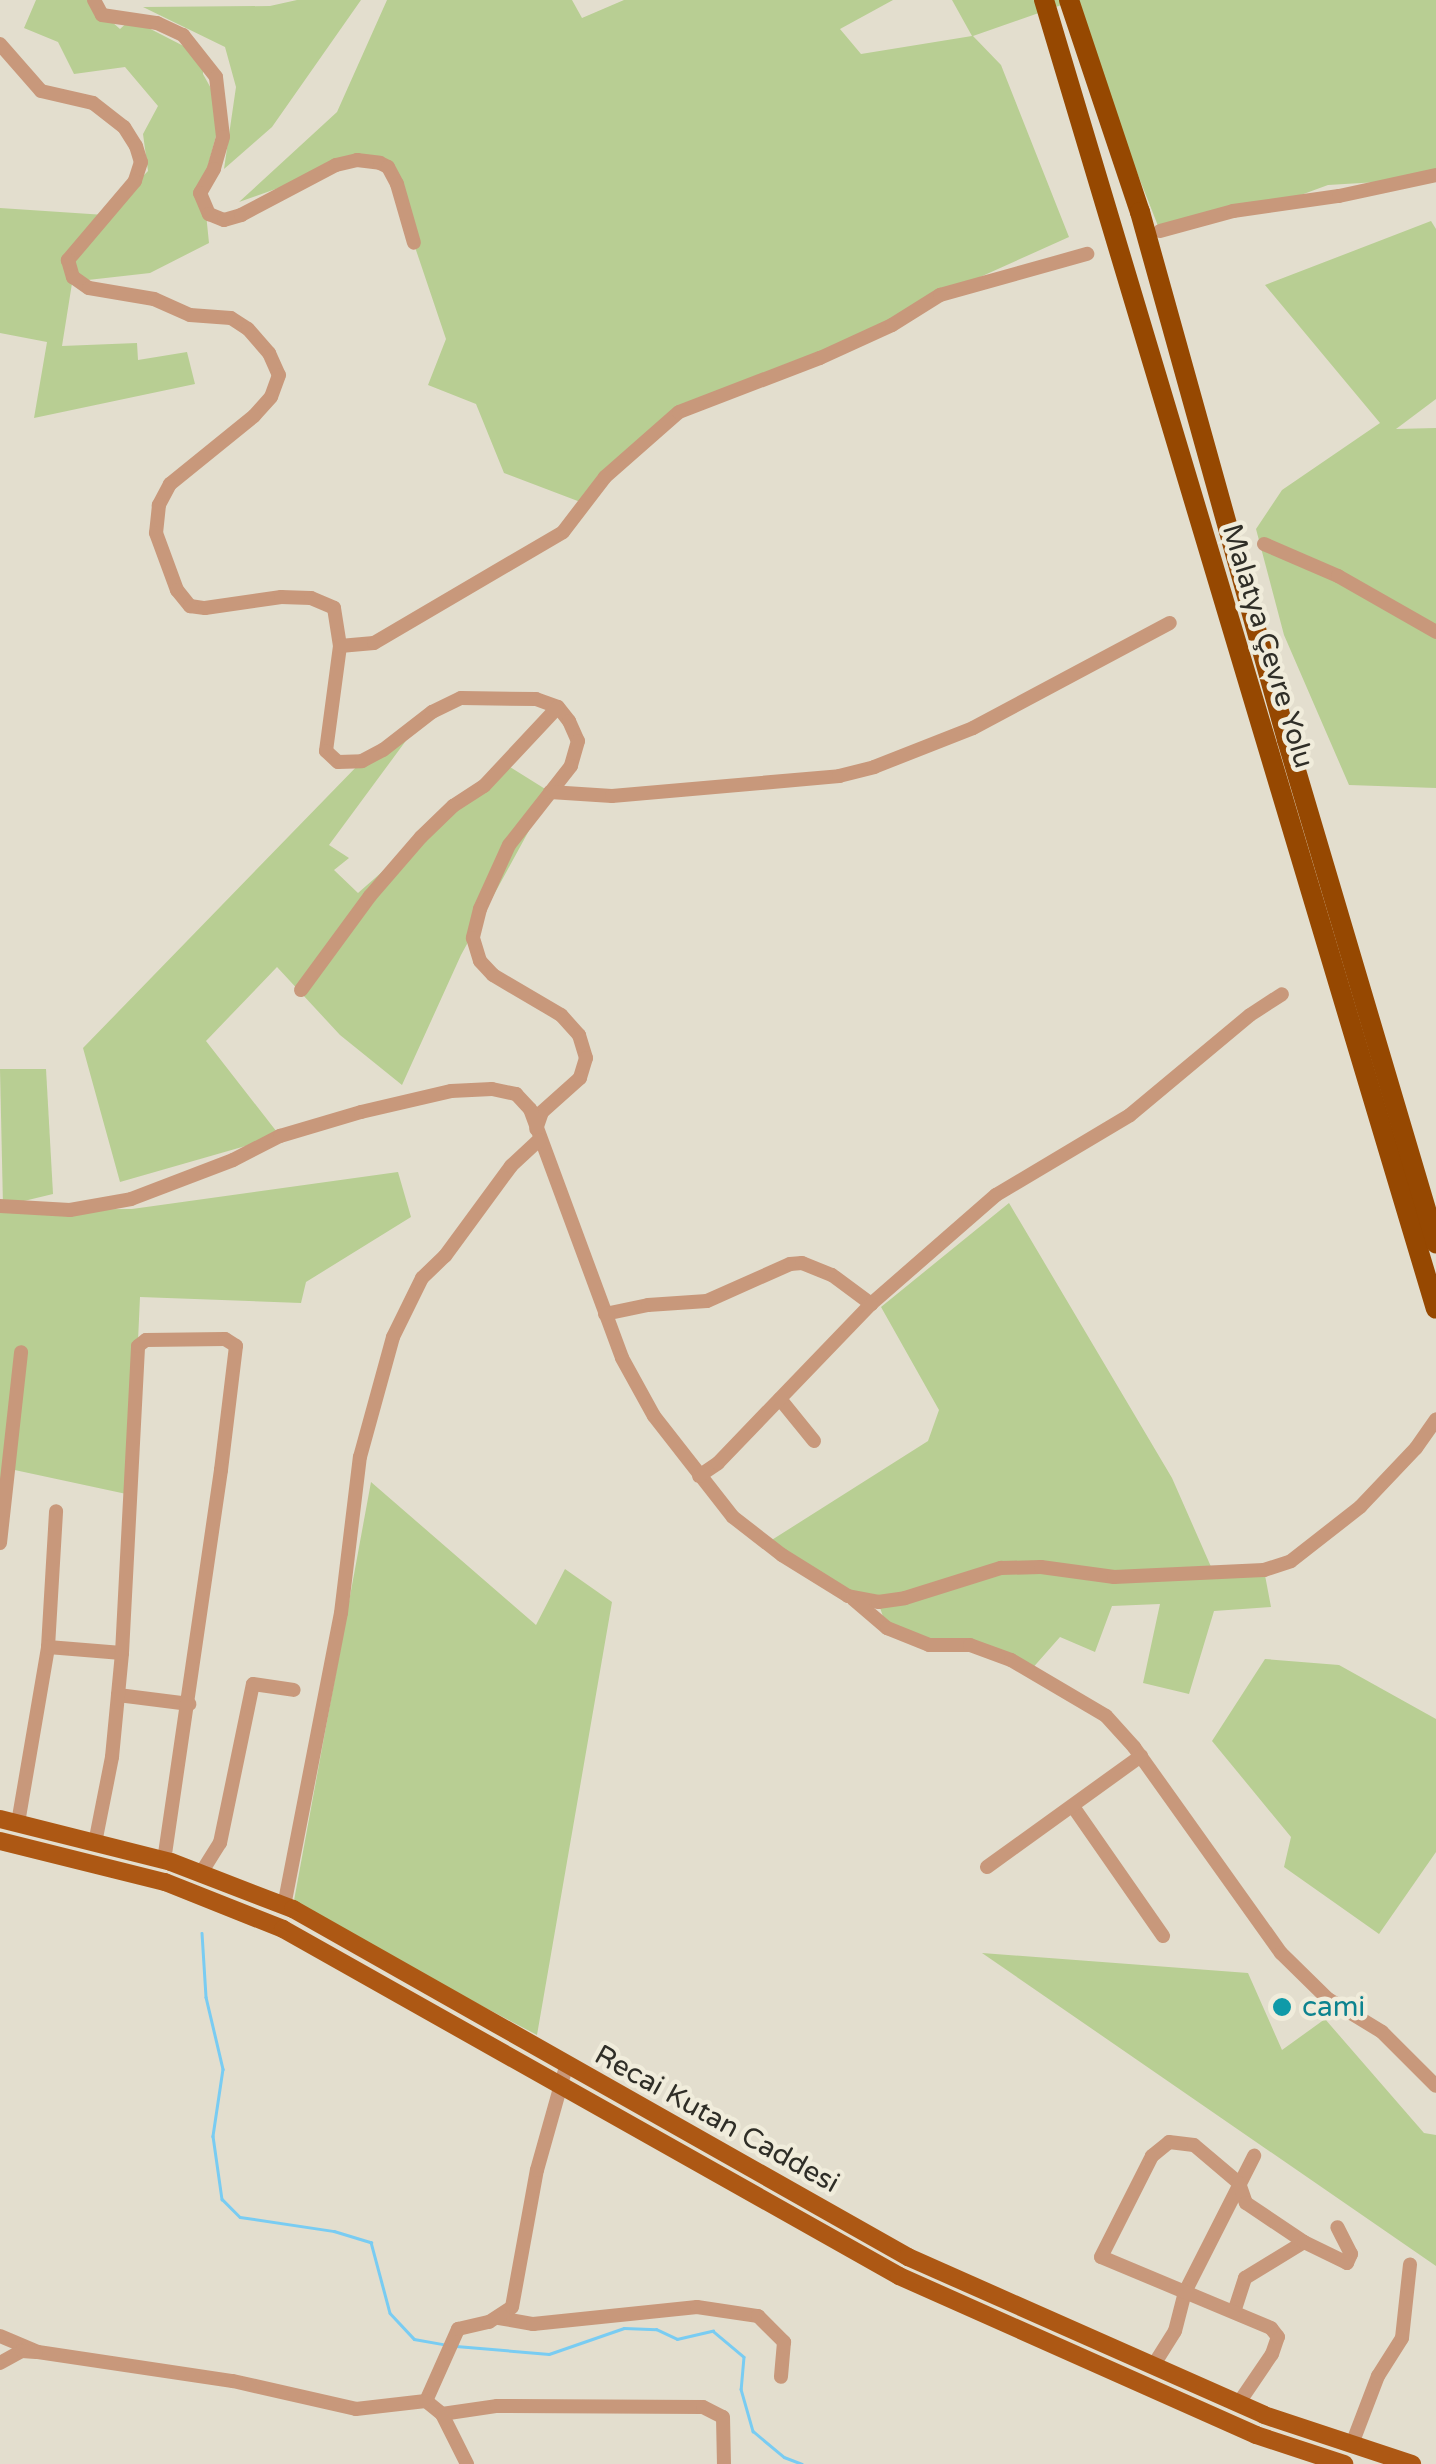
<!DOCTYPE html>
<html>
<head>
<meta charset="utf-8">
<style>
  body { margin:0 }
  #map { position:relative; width:1436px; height:2464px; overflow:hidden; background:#e3dece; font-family:"Varela Round",sans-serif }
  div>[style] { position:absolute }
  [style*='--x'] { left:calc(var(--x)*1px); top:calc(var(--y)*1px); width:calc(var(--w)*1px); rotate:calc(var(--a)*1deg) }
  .green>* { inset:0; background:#b8ce93 }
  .stream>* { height:2.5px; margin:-1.25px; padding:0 1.25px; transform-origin:1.25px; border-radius:1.25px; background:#79ccf2 }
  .minor>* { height:14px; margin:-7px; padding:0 7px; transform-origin:7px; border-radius:7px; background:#c8987b }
  .major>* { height:18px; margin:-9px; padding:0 9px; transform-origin:9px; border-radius:9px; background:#ad5814 }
  .highway>* { height:20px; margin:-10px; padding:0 10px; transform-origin:10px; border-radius:10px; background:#964801 }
  .dots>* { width:28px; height:28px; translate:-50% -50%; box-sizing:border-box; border:5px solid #f0ecdb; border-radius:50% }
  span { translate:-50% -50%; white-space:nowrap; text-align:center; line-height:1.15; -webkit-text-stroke:9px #f0ecdb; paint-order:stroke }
  .street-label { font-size:28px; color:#2f2e27 }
  .culture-label { font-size:28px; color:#0d838f }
  .left { translate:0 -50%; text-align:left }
</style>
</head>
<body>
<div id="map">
  <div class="green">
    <i style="clip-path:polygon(36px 0,99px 0,96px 8px,120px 29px,131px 19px,203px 56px,203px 74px,223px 110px,203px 184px,209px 243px,150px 273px,79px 281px,73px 277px,62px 346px,137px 343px,138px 360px,187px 352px,195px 384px,34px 418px,47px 342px,0 333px,0 208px,105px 215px,148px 171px,143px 134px,158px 106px,125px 67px,74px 74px,58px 42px,24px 28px)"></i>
    <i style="clip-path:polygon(297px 0,361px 0,272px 127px,224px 169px,236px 87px,225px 47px,143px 7px,270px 6px)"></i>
    <i style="clip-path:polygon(387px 0,572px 0,582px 18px,624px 0,893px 0,840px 29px,861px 54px,972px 36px,952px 0,1436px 0,1436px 175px,1428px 179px,1328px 185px,1279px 203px,1160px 231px,1070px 2px,973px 36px,1001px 65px,1069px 237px,940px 295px,892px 325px,679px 412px,583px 503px,504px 473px,476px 404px,428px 385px,446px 339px,388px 167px,357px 160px,239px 202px,337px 112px)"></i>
    <i style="clip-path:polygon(1431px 221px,1436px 229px,1436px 399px,1396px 429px,1436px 428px,1436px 788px,1349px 785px,1284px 635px,1256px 529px,1282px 490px,1380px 423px,1265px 285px)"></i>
    <i style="clip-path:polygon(419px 723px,329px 845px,349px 858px,334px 870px,358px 893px,505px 764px,550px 792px,461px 955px,402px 1085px,340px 1035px,277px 967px,206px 1041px,280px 1136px,120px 1182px,83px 1048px,362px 761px)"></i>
    <i style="clip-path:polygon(0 1069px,46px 1069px,53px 1194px,3px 1206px)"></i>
    <i style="clip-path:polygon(398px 1172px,411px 1217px,306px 1282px,301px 1303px,140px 1297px,131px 1495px,10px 1469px,0 1551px,0 1210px,132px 1209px)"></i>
    <i style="clip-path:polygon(1009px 1203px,1172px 1478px,1212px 1569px,1264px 1570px,1271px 1607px,1214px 1611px,1189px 1694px,1143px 1683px,1160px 1604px,1112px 1606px,1095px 1652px,1060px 1637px,1030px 1671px,970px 1645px,929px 1645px,887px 1628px,878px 1602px,848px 1595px,767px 1543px,928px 1441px,939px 1410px,881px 1307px)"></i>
    <i style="clip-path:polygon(371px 1482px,536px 1625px,565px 1569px,612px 1602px,537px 2035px,293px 1906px)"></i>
    <i style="clip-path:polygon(1265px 1659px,1339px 1665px,1436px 1719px,1436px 1852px,1379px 1934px,1284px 1867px,1291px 1837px,1212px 1741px)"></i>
    <i style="clip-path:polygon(982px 1953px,1248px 1973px,1282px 2050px,1325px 2019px,1424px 2133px,1436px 2135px,1436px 2266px)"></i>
  </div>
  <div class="stream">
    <i style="--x:202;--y:1933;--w:64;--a:86.4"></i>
    <i style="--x:206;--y:1997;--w:74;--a:76.7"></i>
    <i style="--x:223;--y:2069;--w:68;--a:98.5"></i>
    <i style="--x:213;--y:2136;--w:64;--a:81.9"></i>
    <i style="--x:222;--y:2199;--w:25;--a:45"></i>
    <i style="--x:240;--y:2217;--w:95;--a:8.5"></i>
    <i style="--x:334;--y:2231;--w:39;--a:17"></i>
    <i style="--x:371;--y:2242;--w:73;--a:75"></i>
    <i style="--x:390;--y:2313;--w:35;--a:47"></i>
    <i style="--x:414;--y:2339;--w:29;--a:10"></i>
    <i style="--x:456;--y:2346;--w:93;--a:4.9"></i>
    <i style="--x:549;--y:2354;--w:79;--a:-19.1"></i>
    <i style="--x:624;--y:2328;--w:32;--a:2"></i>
    <i style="--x:656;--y:2329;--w:23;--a:25"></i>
    <i style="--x:677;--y:2339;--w:37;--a:-13"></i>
    <i style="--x:713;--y:2331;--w:40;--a:40"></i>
    <i style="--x:744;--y:2357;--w:32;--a:95"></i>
    <i style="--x:741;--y:2389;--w:44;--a:74.1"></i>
    <i style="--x:753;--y:2431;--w:40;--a:40"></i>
    <i style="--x:784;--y:2457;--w:19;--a:21"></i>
  </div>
  <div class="minor">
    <i style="--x:94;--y:0;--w:17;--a:62"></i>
    <i style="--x:102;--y:15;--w:56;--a:8.3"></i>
    <i style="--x:157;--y:23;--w:29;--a:25"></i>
    <i style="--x:183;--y:35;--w:53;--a:51.8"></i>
    <i style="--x:216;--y:77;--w:60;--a:83.3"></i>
    <i style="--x:223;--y:137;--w:33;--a:106"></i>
    <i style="--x:214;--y:169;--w:28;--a:120"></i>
    <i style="--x:200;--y:193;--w:23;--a:67"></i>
    <i style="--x:209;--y:214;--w:16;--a:22"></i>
    <i style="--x:224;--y:220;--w:18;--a:-16"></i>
    <i style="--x:241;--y:215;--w:107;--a:-27.8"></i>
    <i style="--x:336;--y:165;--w:22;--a:-13"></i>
    <i style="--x:357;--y:160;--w:23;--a:7"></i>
    <i style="--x:380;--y:163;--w:9;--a:27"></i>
    <i style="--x:388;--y:167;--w:19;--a:62"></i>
    <i style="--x:397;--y:184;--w:61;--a:73.9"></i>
    <i style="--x:0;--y:44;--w:62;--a:48.9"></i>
    <i style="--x:41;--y:91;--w:53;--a:13"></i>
    <i style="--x:93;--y:103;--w:39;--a:38"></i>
    <i style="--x:124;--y:127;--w:22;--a:58"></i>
    <i style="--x:136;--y:146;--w:17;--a:73"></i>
    <i style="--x:141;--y:162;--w:20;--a:108"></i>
    <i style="--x:135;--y:181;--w:104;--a:130.3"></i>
    <i style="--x:68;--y:260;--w:18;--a:74"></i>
    <i style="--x:73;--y:277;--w:19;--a:35"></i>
    <i style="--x:89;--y:288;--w:66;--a:9.6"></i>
    <i style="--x:154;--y:299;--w:39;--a:24"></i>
    <i style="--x:190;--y:315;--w:41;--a:4.2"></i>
    <i style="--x:231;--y:318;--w:20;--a:33"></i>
    <i style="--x:248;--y:329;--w:32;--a:49"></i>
    <i style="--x:269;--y:353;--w:24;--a:66"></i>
    <i style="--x:279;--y:375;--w:23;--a:110"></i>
    <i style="--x:271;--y:397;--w:25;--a:132"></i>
    <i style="--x:254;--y:416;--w:108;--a:141"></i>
    <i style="--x:170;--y:484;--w:24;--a:118"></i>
    <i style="--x:159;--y:505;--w:28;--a:96"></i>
    <i style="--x:156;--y:533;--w:61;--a:69.8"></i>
    <i style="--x:177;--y:590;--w:21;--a:51"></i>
    <i style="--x:190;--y:606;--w:15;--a:8"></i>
    <i style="--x:205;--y:608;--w:77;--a:-8.2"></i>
    <i style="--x:281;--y:597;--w:30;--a:2"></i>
    <i style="--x:311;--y:598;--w:25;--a:23"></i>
    <i style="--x:334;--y:608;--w:38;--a:81"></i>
    <i style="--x:340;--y:646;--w:106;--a:97.6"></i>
    <i style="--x:326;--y:751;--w:16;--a:43"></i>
    <i style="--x:338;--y:762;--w:24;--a:-2"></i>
    <i style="--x:362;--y:761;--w:24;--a:-28"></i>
    <i style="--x:383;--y:750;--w:62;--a:-37.8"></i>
    <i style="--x:432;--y:712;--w:32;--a:-26"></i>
    <i style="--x:461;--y:698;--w:75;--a:0.8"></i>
    <i style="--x:536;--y:699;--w:23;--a:20"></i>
    <i style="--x:558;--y:707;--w:18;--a:52"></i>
    <i style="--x:569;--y:721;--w:22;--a:66"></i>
    <i style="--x:578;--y:741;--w:26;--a:106"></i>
    <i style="--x:571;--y:766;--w:100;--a:128.1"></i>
    <i style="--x:509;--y:845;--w:70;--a:114.4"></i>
    <i style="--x:480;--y:909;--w:30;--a:104"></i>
    <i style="--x:473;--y:938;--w:24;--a:73"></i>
    <i style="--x:480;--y:961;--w:19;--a:47"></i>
    <i style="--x:493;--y:975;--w:79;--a:30.5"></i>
    <i style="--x:561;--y:1015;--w:27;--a:48"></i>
    <i style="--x:579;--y:1035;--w:24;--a:73"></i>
    <i style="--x:586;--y:1058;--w:21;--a:107"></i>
    <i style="--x:580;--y:1078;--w:51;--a:138.2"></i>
    <i style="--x:542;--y:1112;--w:18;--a:109"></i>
    <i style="--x:1160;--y:231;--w:76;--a:-15.3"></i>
    <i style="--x:1233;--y:211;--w:107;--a:-8.1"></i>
    <i style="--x:1339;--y:196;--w:99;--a:-12.2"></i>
    <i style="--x:1264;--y:544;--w:81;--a:23.4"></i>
    <i style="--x:1338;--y:576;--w:113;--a:29.7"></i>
    <i style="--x:340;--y:646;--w:34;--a:-5"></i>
    <i style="--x:374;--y:643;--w:219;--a:-30.4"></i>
    <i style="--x:563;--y:532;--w:69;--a:-52.6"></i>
    <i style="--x:605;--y:477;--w:98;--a:-41.3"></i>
    <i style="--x:679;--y:412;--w:151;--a:-21"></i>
    <i style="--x:820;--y:358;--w:79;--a:-24.6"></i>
    <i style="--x:892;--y:325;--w:57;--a:-32"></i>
    <i style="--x:940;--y:295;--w:153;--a:-15.6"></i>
    <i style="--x:550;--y:792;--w:62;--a:3.7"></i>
    <i style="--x:612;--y:796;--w:228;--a:-5"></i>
    <i style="--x:839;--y:776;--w:36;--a:-14"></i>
    <i style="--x:874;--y:767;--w:106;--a:-21.5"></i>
    <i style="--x:973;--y:728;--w:223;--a:-28.1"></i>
    <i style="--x:301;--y:990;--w:117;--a:-53.7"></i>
    <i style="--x:370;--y:896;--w:78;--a:-49.2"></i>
    <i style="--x:421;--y:837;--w:45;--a:-44.1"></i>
    <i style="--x:453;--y:806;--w:37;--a:-33"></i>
    <i style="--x:484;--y:786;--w:108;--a:-46.9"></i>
    <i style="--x:0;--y:1206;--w:70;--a:3.3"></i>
    <i style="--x:70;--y:1210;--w:62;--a:-10.2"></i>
    <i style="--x:131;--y:1199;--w:109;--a:-20.9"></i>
    <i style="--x:233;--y:1160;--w:53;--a:-27.1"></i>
    <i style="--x:280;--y:1136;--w:84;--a:-16.5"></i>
    <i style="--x:361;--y:1112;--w:92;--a:-13.1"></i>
    <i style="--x:451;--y:1091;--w:41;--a:-2.8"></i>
    <i style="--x:492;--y:1089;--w:25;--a:12"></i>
    <i style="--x:516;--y:1094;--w:21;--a:47"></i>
    <i style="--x:530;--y:1109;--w:265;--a:69.7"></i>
    <i style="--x:622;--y:1358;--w:66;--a:61.1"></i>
    <i style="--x:654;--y:1416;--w:128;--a:52"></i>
    <i style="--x:733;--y:1517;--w:62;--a:37.8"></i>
    <i style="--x:782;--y:1555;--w:78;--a:31.8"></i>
    <i style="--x:848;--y:1596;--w:31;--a:11"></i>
    <i style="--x:878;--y:1602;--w:27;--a:-8"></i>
    <i style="--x:905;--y:1598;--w:101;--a:-17.4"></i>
    <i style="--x:1001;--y:1568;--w:40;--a:-1.4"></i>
    <i style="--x:1041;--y:1567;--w:74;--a:7.8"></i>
    <i style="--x:1114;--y:1577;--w:150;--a:-2.7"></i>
    <i style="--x:1264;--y:1570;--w:28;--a:-18"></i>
    <i style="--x:1291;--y:1561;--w:88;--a:-38"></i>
    <i style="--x:1360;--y:1507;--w:81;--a:-46.5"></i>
    <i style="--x:1416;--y:1448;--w:35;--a:-55"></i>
    <i style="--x:605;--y:1314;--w:44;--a:-11.8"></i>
    <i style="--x:648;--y:1305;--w:59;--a:-3.9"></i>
    <i style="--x:707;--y:1301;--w:91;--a:-24"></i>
    <i style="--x:790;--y:1264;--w:12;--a:-5"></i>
    <i style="--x:802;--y:1263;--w:32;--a:22"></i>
    <i style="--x:832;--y:1275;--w:49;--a:36.6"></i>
    <i style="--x:871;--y:1304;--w:166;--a:-41.1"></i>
    <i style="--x:996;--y:1195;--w:156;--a:-30.8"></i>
    <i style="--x:1130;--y:1115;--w:156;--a:-39.8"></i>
    <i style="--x:1250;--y:1015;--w:38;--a:-33"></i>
    <i style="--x:780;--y:1399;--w:54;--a:51"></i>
    <i style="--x:699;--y:1476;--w:23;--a:-34"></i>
    <i style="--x:718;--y:1463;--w:221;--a:-46.1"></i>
    <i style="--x:0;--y:1543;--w:192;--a:-83.7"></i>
    <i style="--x:853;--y:1599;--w:45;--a:40.5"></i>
    <i style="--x:887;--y:1628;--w:45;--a:22"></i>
    <i style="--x:929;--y:1645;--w:41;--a:0"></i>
    <i style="--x:970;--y:1645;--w:44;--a:20.1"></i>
    <i style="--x:1011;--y:1660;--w:110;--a:30.5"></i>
    <i style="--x:1106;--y:1716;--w:42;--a:47.9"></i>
    <i style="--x:1134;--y:1747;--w:253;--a:54.5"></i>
    <i style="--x:1281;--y:1953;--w:66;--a:44.4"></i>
    <i style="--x:1328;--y:1999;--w:63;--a:31.4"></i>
    <i style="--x:1382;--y:2032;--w:76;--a:45"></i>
    <i style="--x:48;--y:1647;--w:136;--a:-86.6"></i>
    <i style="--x:118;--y:1695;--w:72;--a:7.2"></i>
    <i style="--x:1074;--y:1808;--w:156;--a:55.2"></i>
    <i style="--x:18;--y:1823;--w:179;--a:-80.3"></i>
    <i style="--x:48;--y:1647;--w:74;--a:4.6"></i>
    <i style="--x:95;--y:1843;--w:88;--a:-78.8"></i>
    <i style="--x:112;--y:1757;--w:104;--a:-84.5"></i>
    <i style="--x:122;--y:1653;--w:307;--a:-87"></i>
    <i style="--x:138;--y:1346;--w:10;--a:-37"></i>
    <i style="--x:146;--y:1340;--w:79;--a:-0.7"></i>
    <i style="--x:225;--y:1339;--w:13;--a:32"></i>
    <i style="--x:236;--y:1346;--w:125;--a:96.9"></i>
    <i style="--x:221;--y:1470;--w:394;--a:98.3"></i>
    <i style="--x:987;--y:1867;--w:190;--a:-35.8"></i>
    <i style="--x:201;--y:1873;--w:36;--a:-58"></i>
    <i style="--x:220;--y:1843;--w:162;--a:-78.3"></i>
    <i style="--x:253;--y:1684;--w:41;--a:8.3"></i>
    <i style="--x:284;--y:1906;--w:298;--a:-79"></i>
    <i style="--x:341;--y:1613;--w:157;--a:-83.1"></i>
    <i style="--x:360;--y:1457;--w:124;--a:-74.6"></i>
    <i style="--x:393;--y:1337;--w:66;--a:-63.8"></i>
    <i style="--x:422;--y:1278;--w:32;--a:-44"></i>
    <i style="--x:445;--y:1256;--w:112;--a:-53.7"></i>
    <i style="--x:511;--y:1166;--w:38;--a:-43"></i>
    <i style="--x:1234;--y:2312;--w:36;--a:-72"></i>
    <i style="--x:1245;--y:2278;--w:69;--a:-31.4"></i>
    <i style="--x:499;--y:2318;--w:35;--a:10"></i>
    <i style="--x:533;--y:2324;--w:165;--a:-5.9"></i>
    <i style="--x:697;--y:2307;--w:62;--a:8.4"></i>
    <i style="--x:758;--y:2316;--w:37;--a:45"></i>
    <i style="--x:784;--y:2342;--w:35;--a:95"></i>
    <i style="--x:0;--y:2336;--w:41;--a:22.8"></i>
    <i style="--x:38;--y:2352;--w:197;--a:8.5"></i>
    <i style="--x:233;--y:2381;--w:126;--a:12.8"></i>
    <i style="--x:356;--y:2409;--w:70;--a:-6.5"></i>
    <i style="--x:426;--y:2401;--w:79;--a:-66"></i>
    <i style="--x:458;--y:2329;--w:32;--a:-13"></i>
    <i style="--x:489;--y:2322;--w:27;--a:-33"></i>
    <i style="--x:512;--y:2307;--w:139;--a:-79.7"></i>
    <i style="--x:537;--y:2170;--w:107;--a:-74.3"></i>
    <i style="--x:0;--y:2363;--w:25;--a:-29"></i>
    <i style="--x:22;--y:2351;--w:14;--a:4"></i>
    <i style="--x:1153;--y:2366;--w:41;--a:-57.8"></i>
    <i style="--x:1175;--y:2331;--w:40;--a:-75.6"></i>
    <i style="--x:1185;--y:2292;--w:153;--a:-63.1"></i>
    <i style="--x:426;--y:2401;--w:21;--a:39"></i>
    <i style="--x:442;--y:2414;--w:56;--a:63.4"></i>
    <i style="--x:1238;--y:2404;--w:60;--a:-55.8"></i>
    <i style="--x:1272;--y:2354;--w:18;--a:-71"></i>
    <i style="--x:1278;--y:2337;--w:11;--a:-128"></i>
    <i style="--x:1271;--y:2328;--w:184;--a:-157.3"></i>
    <i style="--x:1101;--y:2257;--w:113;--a:-63.2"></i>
    <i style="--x:1152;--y:2156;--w:22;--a:-39"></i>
    <i style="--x:1169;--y:2142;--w:25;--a:7"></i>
    <i style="--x:1194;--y:2145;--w:59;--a:40.2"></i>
    <i style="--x:1239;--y:2183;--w:21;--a:71"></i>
    <i style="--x:1246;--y:2203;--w:70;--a:33.9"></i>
    <i style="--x:1304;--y:2242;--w:48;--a:26"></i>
    <i style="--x:1347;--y:2263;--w:10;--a:-66"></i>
    <i style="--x:1351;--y:2254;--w:30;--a:-117"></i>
    <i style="--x:442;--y:2414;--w:56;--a:-8.3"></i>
    <i style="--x:497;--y:2406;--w:206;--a:0.3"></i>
    <i style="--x:703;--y:2407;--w:22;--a:27"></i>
    <i style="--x:723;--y:2417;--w:47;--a:88.8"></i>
    <i style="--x:1352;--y:2444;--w:73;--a:-69.1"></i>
    <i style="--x:1378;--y:2376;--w:45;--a:-57.7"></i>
    <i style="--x:1402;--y:2338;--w:74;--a:-83.8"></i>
  </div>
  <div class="major">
    <i style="--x:0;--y:1819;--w:176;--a:14.1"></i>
    <i style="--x:171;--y:1862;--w:131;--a:21.1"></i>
    <i style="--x:293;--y:1909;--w:707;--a:29.5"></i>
    <i style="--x:908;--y:2257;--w:389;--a:23.9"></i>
    <i style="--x:1264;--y:2415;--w:156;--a:18.3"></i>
    <i style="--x:0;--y:1841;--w:170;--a:14"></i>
    <i style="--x:165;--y:1882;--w:127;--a:21.7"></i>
    <i style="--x:283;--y:1929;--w:707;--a:29.39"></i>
    <i style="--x:899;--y:2276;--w:391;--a:24"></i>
    <i style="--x:1256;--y:2435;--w:93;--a:18.2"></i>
  </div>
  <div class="highway">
    <i style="--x:1044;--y:0;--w:1366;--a:73.33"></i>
    <i style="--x:1069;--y:0;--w:224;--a:71.5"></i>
    <i style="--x:1140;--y:212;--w:548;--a:74.44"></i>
    <i style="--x:1287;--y:740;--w:525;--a:73.5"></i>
  </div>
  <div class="dots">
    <i style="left:1282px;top:2007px;background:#0f9aa8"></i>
  </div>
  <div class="street-label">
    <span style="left:1268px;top:646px;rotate:73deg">Malatya Çevre Yolu</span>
    <span style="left:717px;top:2119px;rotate:29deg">Recai Kutan Caddesi</span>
  </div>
  <div class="culture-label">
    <span class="left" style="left:1302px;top:2007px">cami</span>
  </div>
</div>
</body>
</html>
